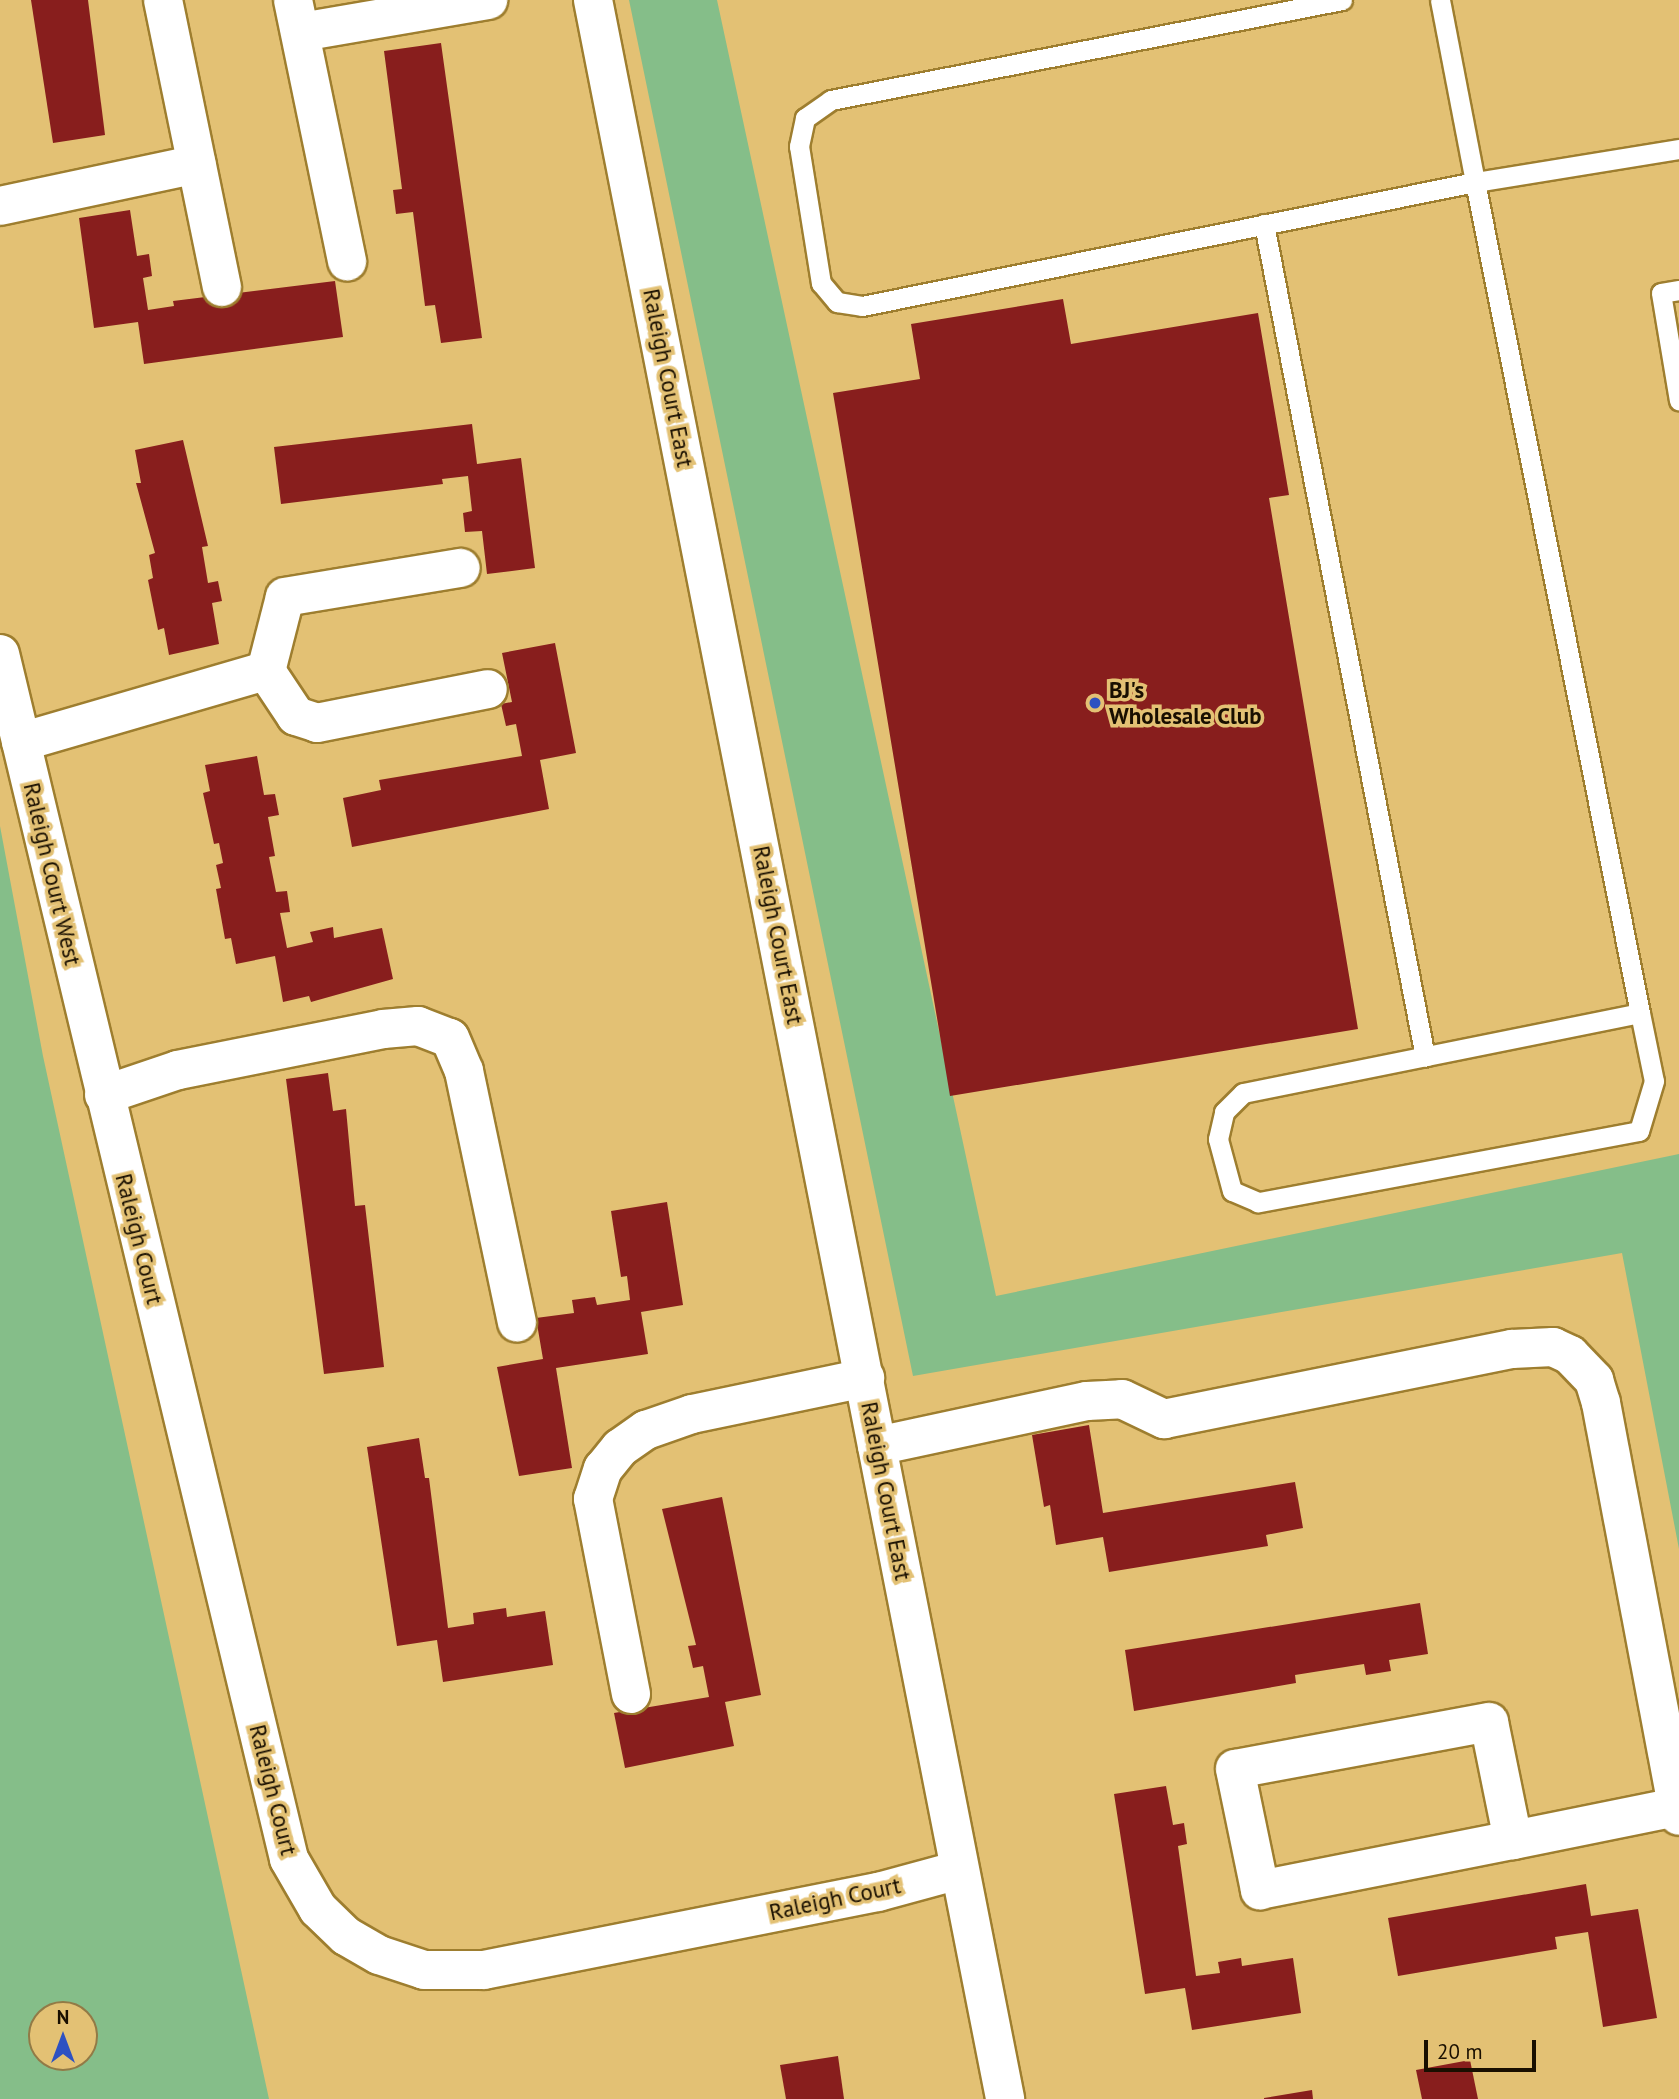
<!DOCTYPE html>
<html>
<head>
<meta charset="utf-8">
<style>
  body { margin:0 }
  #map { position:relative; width:1679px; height:2099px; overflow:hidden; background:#e3c174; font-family:"PT Sans",sans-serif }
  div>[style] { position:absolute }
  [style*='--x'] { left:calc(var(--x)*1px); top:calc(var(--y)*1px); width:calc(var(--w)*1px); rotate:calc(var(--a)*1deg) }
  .green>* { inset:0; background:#85be89 }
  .building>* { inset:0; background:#881e1d }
  .roads { filter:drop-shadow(2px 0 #9e7e2f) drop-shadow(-2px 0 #9e7e2f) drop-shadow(0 2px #9e7e2f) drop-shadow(0 -2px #9e7e2f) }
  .service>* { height:19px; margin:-9.5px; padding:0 9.5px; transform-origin:9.5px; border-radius:9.5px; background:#fff }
  .minor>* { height:38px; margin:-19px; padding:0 19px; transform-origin:19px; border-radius:19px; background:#fff }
  .dots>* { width:19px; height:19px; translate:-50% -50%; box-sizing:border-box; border:4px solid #e3c174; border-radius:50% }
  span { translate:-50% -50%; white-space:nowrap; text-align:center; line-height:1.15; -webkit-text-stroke:7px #e3c174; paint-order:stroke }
  .street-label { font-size:23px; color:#190f00 }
  .poi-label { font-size:23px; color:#190f00; font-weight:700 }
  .left { translate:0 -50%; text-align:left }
  .north { position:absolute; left:28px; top:2001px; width:70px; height:70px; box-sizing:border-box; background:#e3c174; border:2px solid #927a46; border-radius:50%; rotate:0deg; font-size:19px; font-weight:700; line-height:28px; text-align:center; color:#190f00 }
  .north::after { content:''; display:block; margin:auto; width:24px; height:32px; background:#2e51c1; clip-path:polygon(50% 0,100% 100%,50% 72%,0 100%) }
  .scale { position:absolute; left:1424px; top:2040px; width:112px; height:32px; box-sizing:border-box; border:4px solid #190f00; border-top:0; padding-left:9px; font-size:21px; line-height:24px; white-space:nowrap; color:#190f00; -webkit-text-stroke:5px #e3c174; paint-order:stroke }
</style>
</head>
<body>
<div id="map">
  <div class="green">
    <i style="clip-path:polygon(629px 0,717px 0,996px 1296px,1679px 1154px,1679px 1549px,1622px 1253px,913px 1376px)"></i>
    <i style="clip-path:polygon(evenodd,0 826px,43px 1056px,269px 2099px,0 2099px,0 826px,42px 2015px,84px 2015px,84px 2057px,42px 2057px,42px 2015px)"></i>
  </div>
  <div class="building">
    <i style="clip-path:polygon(31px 0,88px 0,105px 135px,53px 143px)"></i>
    <i style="clip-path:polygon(441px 43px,482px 338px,441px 343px,435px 305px,425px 306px,413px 212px,396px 214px,393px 190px,402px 189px,384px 51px)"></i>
    <i style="clip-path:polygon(130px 210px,137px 256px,149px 254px,152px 276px,143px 278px,148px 310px,174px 306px,173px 301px,335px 281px,343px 337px,144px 364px,138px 322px,94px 328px,79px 218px)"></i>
    <i style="clip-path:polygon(1063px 299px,1071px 344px,1258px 313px,1289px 495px,1269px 498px,1358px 1029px,950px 1096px,833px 393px,920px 379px,911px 324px)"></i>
    <i style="clip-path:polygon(472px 424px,477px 464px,521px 458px,535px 568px,487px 574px,482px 531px,465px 532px,463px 513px,472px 511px,468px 476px,442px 479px,443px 484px,281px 504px,274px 447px)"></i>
    <i style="clip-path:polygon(183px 440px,208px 546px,202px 547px,208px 583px,218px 581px,222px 601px,212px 603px,219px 644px,169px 655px,164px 628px,158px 630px,148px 580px,153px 578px,149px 555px,155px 553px,136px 483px,141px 483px,135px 450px)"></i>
    <i style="clip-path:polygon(555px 643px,576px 753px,540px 760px,549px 809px,352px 847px,343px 798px,381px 790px,379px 780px,522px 756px,516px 724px,506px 726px,501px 704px,512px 702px,502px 653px)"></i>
    <i style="clip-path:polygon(257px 756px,264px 795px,275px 794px,279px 815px,268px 817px,275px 856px,269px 857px,276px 892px,287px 891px,290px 912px,280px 913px,287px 948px,313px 942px,310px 932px,333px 927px,334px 938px,382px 928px,393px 979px,311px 1002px,309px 996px,283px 1002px,275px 956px,236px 964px,231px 938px,225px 939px,216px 889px,221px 888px,216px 865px,223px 863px,219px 843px,214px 844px,203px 793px,210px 791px,205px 765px)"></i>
    <i style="clip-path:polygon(328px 1073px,333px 1111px,346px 1109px,355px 1206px,365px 1205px,384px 1367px,324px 1374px,286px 1079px)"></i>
    <i style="clip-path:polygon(667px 1202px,683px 1305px,641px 1312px,648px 1354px,556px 1368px,572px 1468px,519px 1476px,497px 1367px,543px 1359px,536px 1318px,574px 1313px,572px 1300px,595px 1297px,597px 1305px,630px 1300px,627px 1276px,621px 1277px,611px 1211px)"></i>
    <i style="clip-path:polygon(1089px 1425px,1103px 1513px,1295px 1482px,1303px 1528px,1266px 1535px,1268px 1546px,1109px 1572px,1103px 1537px,1056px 1545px,1050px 1505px,1044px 1507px,1032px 1435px)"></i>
    <i style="clip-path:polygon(419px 1438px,425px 1478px,429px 1478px,448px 1628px,474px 1624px,473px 1613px,506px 1608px,507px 1617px,545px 1611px,553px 1665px,443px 1682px,437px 1640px,397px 1646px,367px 1447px)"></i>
    <i style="clip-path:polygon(722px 1497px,761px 1695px,725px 1702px,734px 1746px,625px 1768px,614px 1713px,709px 1697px,703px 1666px,693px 1668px,688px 1646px,696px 1645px,662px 1509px)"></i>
    <i style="clip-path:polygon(1420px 1603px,1428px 1654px,1389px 1660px,1391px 1671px,1366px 1675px,1364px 1664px,1295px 1675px,1296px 1683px,1134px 1711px,1125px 1650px)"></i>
    <i style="clip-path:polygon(1166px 1786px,1173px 1825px,1184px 1823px,1187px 1844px,1178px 1846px,1196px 1976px,1220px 1973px,1218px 1962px,1241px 1958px,1242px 1966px,1293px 1958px,1301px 2013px,1192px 2030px,1185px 1988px,1145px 1994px,1114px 1794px)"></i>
    <i style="clip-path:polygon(1586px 1884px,1591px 1916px,1638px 1909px,1657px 2018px,1603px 2027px,1588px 1932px,1555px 1937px,1557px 1949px,1398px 1976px,1388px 1918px)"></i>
    <i style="clip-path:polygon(838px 2056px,844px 2099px,786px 2099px,780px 2065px)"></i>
    <i style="clip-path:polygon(1470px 2060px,1478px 2099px,1422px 2099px,1416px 2070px)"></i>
    <i style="clip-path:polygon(1312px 2090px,1313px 2099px,1264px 2099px,1264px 2098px)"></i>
  </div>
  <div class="roads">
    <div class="service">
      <i style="--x:1342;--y:0;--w:521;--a:168.93"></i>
      <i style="--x:831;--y:100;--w:32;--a:145"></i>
      <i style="--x:805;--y:118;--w:29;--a:102"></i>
      <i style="--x:799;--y:146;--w:139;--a:80.9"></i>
      <i style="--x:821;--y:283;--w:25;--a:50"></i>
      <i style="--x:837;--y:302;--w:25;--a:9"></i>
      <i style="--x:862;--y:306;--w:625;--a:-11.44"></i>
      <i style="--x:1475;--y:182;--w:207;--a:-9.2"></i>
      <i style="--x:1440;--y:0;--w:185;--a:79.1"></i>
      <i style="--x:1475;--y:182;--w:847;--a:78.77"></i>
      <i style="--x:1640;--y:1013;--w:69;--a:78.4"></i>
      <i style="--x:1654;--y:1081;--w:52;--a:106.7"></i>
      <i style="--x:1639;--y:1131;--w:388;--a:169.4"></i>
      <i style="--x:1258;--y:1202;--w:28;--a:-157"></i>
      <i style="--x:1232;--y:1191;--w:54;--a:-105.1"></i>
      <i style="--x:1218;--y:1139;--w:28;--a:-77"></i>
      <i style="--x:1224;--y:1112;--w:27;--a:-45"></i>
      <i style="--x:1243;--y:1093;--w:405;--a:-11.4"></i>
      <i style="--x:1264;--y:224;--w:848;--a:79.06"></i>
      <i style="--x:1679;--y:290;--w:18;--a:171"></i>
      <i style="--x:1661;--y:293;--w:109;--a:80.5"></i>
    </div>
    <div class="minor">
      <i style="--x:163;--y:0;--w:293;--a:78.4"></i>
      <i style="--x:293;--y:0;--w:267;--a:78.3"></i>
      <i style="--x:593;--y:0;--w:2139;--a:78.89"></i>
      <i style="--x:301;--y:32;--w:190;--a:-9.7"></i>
      <i style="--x:0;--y:206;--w:201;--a:-12"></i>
      <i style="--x:0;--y:654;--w:1239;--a:76.51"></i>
      <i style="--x:289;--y:1859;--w:58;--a:59.9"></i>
      <i style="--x:318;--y:1909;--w:39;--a:44"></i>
      <i style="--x:346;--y:1936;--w:38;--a:30"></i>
      <i style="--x:379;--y:1955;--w:47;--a:18.4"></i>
      <i style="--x:424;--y:1970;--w:60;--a:0"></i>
      <i style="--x:484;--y:1970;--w:402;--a:-11.2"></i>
      <i style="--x:878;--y:1892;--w:84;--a:-15.2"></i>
      <i style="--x:266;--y:671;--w:54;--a:56.3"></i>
      <i style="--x:296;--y:716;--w:22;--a:18"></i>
      <i style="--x:317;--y:723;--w:174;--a:-11.2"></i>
      <i style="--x:21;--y:742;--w:255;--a:-16.2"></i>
      <i style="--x:266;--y:671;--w:76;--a:-75.6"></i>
      <i style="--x:285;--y:597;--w:178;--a:-9.4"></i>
      <i style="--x:104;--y:1095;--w:78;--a:-18.7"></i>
      <i style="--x:178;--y:1070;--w:209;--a:-11.3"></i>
      <i style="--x:383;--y:1029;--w:35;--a:-5"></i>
      <i style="--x:418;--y:1026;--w:34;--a:21"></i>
      <i style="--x:450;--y:1038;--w:36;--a:67"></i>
      <i style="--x:464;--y:1071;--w:257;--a:78.1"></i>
      <i style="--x:877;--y:1446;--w:215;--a:-12.1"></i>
      <i style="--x:1087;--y:1401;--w:35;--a:-3"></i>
      <i style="--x:1122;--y:1399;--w:47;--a:25.5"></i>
      <i style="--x:1164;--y:1419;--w:355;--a:-11.4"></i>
      <i style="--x:1512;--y:1349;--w:41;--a:-2.8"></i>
      <i style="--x:1553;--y:1347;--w:19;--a:25"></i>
      <i style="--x:1570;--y:1355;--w:35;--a:46"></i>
      <i style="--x:1594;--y:1380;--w:24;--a:73"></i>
      <i style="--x:1601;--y:1403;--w:420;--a:79.3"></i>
      <i style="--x:631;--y:1694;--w:199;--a:-101"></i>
      <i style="--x:593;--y:1499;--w:32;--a:-72"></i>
      <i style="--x:603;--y:1469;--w:27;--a:-51"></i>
      <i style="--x:620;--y:1448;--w:32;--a:-35"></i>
      <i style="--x:646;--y:1430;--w:49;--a:-19.2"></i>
      <i style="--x:692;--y:1414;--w:177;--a:-11.8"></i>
      <i style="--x:1513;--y:1840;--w:120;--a:-101.5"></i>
      <i style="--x:1489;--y:1722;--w:258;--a:169.5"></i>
      <i style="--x:1235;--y:1769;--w:124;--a:78.3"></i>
      <i style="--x:1260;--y:1890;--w:258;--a:-11.2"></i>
      <i style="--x:1513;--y:1840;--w:167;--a:-11.4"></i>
    </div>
  </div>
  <div class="dots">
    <i style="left:1095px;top:703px;background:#2e51c1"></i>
  </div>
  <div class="street-label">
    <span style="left:668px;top:378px;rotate:79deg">Raleigh Court East</span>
    <span style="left:52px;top:874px;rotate:77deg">Raleigh Court West</span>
    <span style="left:778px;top:935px;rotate:79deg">Raleigh Court East</span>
    <span style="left:139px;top:1239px;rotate:76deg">Raleigh Court</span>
    <span style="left:886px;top:1491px;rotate:79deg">Raleigh Court East</span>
    <span style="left:273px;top:1790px;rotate:76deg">Raleigh Court</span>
    <span style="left:835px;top:1899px;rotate:-12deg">Raleigh Court</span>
  </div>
  <div class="poi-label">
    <span class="left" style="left:1109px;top:703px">BJ's<br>Wholesale Club</span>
  </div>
  <div class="north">N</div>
  <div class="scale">20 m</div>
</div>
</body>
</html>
